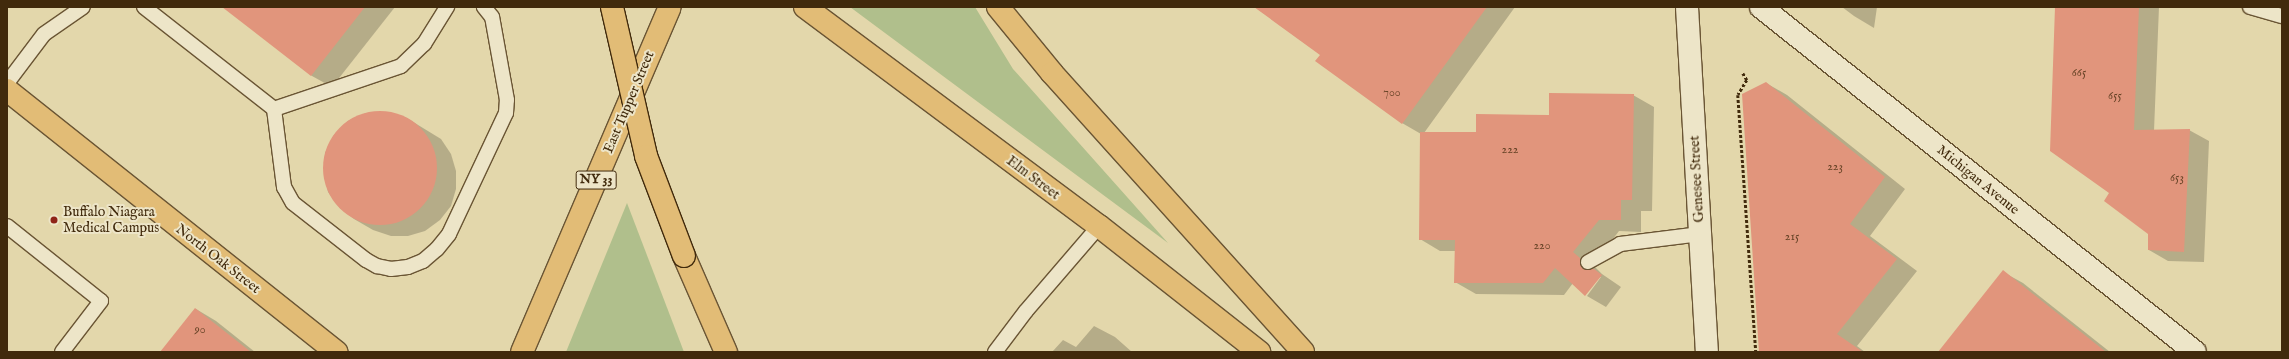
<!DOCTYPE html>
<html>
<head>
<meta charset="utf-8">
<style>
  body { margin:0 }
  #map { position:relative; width:2289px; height:359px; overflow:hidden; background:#e3d7ab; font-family:"IM FELL English",serif }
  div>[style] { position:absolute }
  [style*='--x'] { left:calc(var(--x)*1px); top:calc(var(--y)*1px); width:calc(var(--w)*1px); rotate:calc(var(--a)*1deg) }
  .green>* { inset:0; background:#b0bf8c }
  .shadow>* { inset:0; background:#0003 }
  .building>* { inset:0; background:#e1957c }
  .round { border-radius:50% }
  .path>* { height:2.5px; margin-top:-1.25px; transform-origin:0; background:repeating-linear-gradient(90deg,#412a0c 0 3px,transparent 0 5px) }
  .roads { filter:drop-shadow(1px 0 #6a5534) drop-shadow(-1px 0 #6a5534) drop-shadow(0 1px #6a5534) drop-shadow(0 -1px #6a5534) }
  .lane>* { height:14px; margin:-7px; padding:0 7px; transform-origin:7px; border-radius:7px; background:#ede5c8 }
  .secondary>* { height:22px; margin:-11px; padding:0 11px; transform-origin:11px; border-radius:11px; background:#ede5c8 }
  .primary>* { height:22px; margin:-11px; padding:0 11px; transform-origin:11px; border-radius:11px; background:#e2bc76 }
  .highway>* { height:22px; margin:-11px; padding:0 11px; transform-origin:11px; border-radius:11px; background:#e2bc76 }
  .bridges { filter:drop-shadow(1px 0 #412a0c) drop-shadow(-1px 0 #412a0c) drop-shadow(0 1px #412a0c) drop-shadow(0 -1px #412a0c) }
  .highway-bridge>* { height:22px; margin:-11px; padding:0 11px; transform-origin:11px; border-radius:11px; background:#e2bc76 }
  .dots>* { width:11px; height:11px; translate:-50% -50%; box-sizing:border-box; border:2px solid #ede5c8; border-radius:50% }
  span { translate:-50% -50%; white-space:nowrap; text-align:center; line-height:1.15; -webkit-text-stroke:4px #ede5c8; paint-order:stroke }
  .number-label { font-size:12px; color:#694528 }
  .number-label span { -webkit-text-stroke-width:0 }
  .shield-label span { padding:1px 3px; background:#ede5c8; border:1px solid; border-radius:3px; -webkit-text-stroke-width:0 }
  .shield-label { font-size:13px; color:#412a0c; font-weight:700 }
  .street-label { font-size:14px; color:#412a0c }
  .poi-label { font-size:14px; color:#412a0c }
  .left { translate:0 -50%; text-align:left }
  .frame { position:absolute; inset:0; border:8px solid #412a0c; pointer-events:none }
</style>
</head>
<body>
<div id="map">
  <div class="green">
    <i style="clip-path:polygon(850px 7px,975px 7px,1013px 69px,1168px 243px)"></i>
    <i style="clip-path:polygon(627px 203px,684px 352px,566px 352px)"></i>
  </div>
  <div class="shadow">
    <i style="clip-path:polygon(224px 7px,395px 7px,332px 87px,312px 76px)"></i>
    <i style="clip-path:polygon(1255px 7px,1515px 7px,1424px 133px,1477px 133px,1633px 95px,1654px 107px,1652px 211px,1641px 211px,1641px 232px,1619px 231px,1593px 265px,1602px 274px,1621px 287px,1606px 307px,1587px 296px,1601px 277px,1573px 283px,1564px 295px,1476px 294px,1455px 282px,1456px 251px,1440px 251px,1420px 239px,1421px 134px,1402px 123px,1321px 55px)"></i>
    <i style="clip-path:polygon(1842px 7px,1877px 7px,1874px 28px,1854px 16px)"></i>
    <i style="clip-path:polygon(2056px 7px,2159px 7px,2154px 131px,2189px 130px,2209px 141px,2204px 262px,2168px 261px,2149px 250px,2149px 234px,2110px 193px)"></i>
    <i style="clip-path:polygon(1766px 83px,1787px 95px,1905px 189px,1870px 236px,1917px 271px,1857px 346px,1865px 352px,1760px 352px)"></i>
    <i style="clip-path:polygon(386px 112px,405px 117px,441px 139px,451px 154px,456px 171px,456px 189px,451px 206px,440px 220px,425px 231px,408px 236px,391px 236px,373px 230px,354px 219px,340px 208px,328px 192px,324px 173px,325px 153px,334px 135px,348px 121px,366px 113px)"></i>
    <i style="clip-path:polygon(2003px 272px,2023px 283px,2110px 352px,1939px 352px)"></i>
    <i style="clip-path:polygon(196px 309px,216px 321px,255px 352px,161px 352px)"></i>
    <i style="clip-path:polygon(1094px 326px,1115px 337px,1132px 352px,1052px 352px,1063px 340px,1076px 347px)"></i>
  </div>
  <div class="building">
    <i style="clip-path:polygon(222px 7px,365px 7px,311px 76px)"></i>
    <i style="clip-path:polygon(1254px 7px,1487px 7px,1402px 124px,1315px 61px,1320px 55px)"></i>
    <i style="clip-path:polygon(2055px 7px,2139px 7px,2134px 130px,2190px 129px,2184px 252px,2148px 250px,2148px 234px,2104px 201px,2109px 193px,2050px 151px)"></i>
    <i style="clip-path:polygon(1766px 82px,1885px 177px,1850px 224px,1897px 259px,1837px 334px,1863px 352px,1759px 352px,1742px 94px)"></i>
    <i style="clip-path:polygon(1549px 93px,1634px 94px,1632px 200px,1621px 200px,1621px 220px,1599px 220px,1573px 252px,1580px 258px,1583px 269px,1594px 269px,1602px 275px,1585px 296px,1555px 268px,1543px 283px,1454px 283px,1455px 240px,1419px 240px,1420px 132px,1476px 132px,1476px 114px,1549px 115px)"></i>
    <i class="round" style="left:323px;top:111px;width:114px;height:114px"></i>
    <i style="clip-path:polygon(2003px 270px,2106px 352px,1938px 352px)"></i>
    <i style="clip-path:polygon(195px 308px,251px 352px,160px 352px)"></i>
  </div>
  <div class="path">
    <i style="--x:1743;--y:73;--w:8;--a:60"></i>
    <i style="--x:1747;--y:80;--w:17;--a:121"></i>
    <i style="--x:1738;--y:95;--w:258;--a:86"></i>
  </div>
  <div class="roads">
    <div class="lane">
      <i style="--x:144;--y:7;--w:165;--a:38.1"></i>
      <i style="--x:274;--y:109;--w:134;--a:-18.7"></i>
      <i style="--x:401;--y:66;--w:32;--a:-44"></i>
      <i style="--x:424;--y:44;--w:44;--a:-58.1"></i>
      <i style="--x:2250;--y:7;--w:33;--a:16"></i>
      <i style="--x:7;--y:83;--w:61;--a:-52.9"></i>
      <i style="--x:44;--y:34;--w:47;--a:-34.7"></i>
      <i style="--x:274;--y:109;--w:79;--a:82.7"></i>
      <i style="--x:284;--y:187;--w:18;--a:61"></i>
      <i style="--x:293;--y:203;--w:93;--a:38"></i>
      <i style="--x:366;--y:260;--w:13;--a:29"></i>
      <i style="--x:377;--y:266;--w:14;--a:12"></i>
      <i style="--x:391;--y:269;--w:17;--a:-7"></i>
      <i style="--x:408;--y:267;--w:16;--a:-22"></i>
      <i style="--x:423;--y:261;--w:18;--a:-41"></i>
      <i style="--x:437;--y:249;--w:19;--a:-51"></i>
      <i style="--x:449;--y:234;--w:134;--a:-64.8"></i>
      <i style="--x:506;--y:113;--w:13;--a:-86"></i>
      <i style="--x:507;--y:100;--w:84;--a:-100.2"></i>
      <i style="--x:492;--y:17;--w:13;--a:-129"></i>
      <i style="--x:7;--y:226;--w:120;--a:38.6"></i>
      <i style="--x:101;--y:301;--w:64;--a:127.4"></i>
      <i style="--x:1588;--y:262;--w:37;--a:-29"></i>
      <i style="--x:1620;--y:244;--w:81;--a:-7.1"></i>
      <i style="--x:995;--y:352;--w:51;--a:-52.9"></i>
      <i style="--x:1026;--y:311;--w:112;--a:-49.3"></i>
    </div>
    <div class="secondary">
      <i style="--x:1687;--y:7;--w:346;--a:86.7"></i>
      <i style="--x:1761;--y:7;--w:554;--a:38.48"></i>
    </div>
    <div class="primary">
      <i style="--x:805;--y:7;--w:367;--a:36.7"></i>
      <i style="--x:1099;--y:226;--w:204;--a:38.2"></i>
      <i style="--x:7;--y:90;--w:421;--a:38.5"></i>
      <i style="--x:522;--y:352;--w:375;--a:-66.8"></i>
    </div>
    <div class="highway">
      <i style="--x:998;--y:7;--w:85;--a:50.7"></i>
      <i style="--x:1052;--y:73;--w:375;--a:48"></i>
      <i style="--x:684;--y:256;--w:105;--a:66.4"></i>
    </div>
  </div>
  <div class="bridges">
    <div class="highway-bridge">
      <i style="--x:612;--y:7;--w:153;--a:77.1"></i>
      <i style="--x:646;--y:156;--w:107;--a:69.2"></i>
    </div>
  </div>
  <div class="dots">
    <i style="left:54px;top:220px;background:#8f2418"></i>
  </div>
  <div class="number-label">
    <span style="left:2079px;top:73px">665</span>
    <span style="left:1392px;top:93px">700</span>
    <span style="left:2115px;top:96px">655</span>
    <span style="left:1510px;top:150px">222</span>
    <span style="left:1835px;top:167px">223</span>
    <span style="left:2177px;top:178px">653</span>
    <span style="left:1792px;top:237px">215</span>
    <span style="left:1542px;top:246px">220</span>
    <span style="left:200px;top:330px">90</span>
  </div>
  <div class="shield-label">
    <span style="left:596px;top:180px">NY 33</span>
  </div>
  <div class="street-label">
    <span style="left:629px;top:102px;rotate:-67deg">East Tupper Street</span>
    <span style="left:1033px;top:178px;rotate:37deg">Elm Street</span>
    <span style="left:1697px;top:179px;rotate:-93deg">Genesee Street</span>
    <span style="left:1978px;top:180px;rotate:39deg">Michigan Avenue</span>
    <span style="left:218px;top:259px;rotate:38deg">North Oak Street</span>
  </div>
  <div class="poi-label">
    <span class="left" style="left:63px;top:220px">Buffalo Niagara<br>Medical Campus</span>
  </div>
  <div class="frame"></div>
</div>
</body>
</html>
